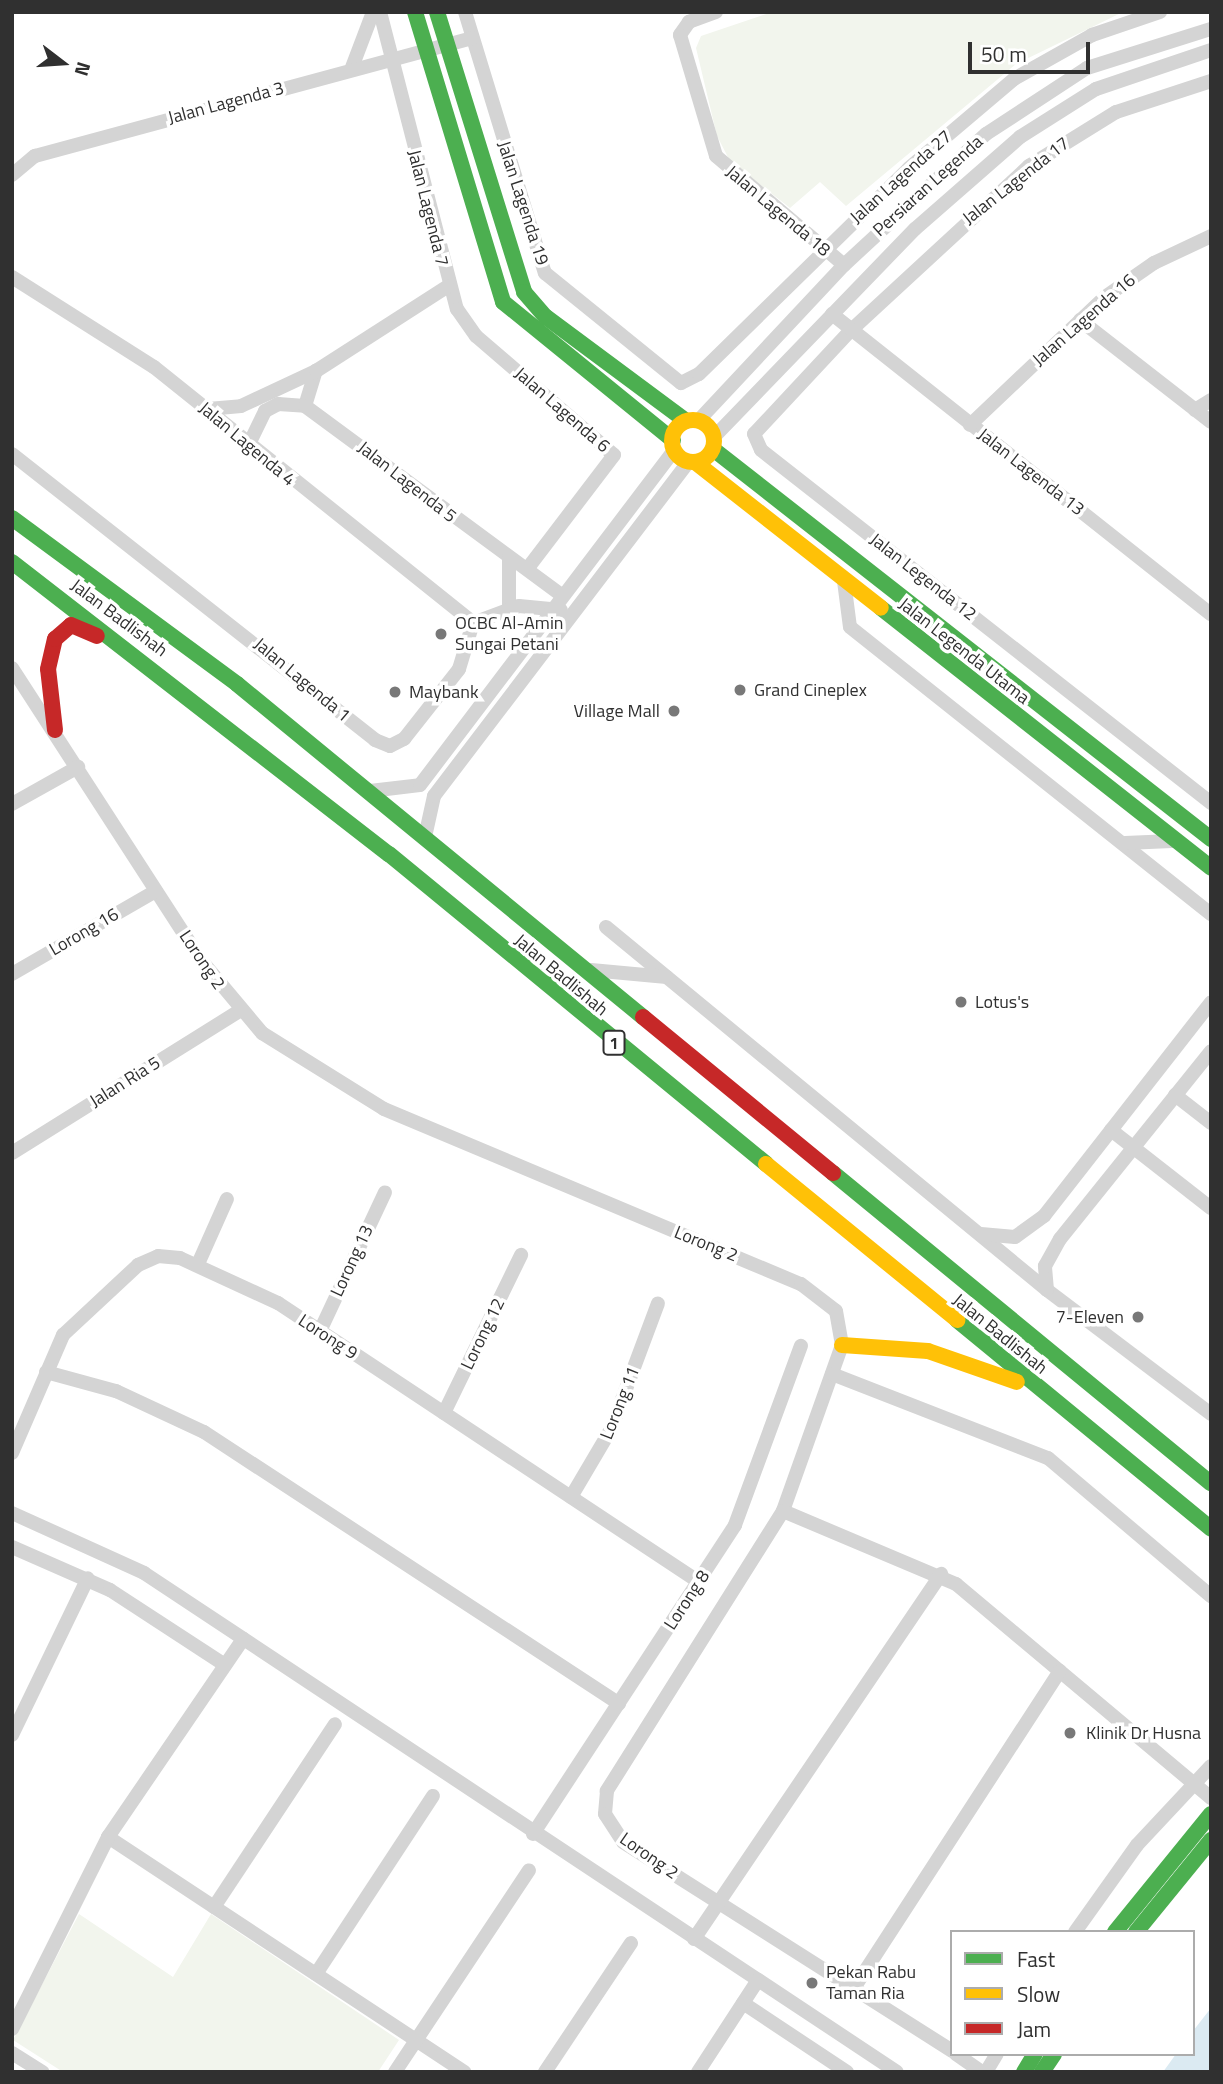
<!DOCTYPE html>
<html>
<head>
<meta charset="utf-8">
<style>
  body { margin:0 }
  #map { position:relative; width:1223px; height:2084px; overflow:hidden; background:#fff; font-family:"Titillium Web",sans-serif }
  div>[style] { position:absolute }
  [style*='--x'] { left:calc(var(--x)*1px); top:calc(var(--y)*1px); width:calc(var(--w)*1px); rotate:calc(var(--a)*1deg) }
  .green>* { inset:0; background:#f2f5ed }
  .water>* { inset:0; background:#dbeaf2 }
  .street>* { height:14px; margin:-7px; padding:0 7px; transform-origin:7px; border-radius:7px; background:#d4d4d4 }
  .fast>* { height:16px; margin:-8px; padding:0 8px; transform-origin:8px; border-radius:8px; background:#4caf50 }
  .slow>* { height:16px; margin:-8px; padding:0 8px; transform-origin:8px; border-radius:8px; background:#ffc107 }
  .slow>.ring { margin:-8px; padding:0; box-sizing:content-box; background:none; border:16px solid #ffc107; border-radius:50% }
  .jam>* { height:16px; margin:-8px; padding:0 8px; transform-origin:8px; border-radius:8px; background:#c62828 }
  .dots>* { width:19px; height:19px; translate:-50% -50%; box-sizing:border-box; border:4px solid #fff; border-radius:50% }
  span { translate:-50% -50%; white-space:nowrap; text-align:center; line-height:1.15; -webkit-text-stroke:7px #fff; paint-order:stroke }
  .shield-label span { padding:2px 5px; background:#fff; border:2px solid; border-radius:5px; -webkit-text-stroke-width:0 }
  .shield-label { font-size:16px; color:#303030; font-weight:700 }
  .street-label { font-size:18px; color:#303030 }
  .poi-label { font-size:18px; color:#303030 }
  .left { translate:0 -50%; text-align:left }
  .right { translate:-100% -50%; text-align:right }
  .frame { position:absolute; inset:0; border:14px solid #303030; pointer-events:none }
  .legend { position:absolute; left:950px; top:1930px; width:245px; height:126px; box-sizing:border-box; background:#fff; border:2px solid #acacac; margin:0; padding:9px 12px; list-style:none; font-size:21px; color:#303030 }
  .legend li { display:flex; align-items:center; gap:14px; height:35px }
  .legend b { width:35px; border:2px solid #acacac }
  .north { position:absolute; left:28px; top:28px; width:70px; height:70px; -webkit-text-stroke:5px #fff; paint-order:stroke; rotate:107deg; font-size:19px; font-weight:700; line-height:28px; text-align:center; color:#303030 }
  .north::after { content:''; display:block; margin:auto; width:24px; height:32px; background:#303030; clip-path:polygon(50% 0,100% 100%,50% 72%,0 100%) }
  .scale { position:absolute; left:968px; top:42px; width:122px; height:32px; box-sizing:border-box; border:4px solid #303030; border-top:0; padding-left:9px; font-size:21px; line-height:24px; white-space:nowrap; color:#303030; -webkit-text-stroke:5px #fff; paint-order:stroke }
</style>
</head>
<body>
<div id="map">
  <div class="green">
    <i style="clip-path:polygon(772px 12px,1123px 12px,1016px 64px,846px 206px,820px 182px,790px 208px,730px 161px,717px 136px,696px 48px,701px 36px)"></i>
    <i style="clip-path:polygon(79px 1914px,173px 1977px,211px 1914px,399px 2040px,378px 2072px,63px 2072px,13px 2040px)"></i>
  </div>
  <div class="water">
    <i style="clip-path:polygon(1211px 2008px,1211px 2072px,1163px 2072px,1176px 2054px,1193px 2054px,1193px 2031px)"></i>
  </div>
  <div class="street">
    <i style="--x:380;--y:12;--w:307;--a:75.5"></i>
    <i style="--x:457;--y:309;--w:33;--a:55"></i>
    <i style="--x:476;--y:336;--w:182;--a:40.8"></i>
    <i style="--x:614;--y:455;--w:143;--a:127.3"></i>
    <i style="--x:465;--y:12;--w:273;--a:73"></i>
    <i style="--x:545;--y:273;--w:175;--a:39"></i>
    <i style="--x:681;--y:383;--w:20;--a:-27"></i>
    <i style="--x:699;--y:374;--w:294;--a:-44.4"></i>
    <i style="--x:909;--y:168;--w:138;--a:-40.3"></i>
    <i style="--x:1014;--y:79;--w:90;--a:-29.4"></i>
    <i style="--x:1092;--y:35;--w:72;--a:-18.7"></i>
    <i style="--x:716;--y:12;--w:29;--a:160"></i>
    <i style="--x:689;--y:22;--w:16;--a:125"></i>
    <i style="--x:680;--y:35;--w:126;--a:73.4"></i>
    <i style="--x:716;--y:156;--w:168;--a:40.4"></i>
    <i style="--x:351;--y:70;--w:62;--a:-69.2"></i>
    <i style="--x:1211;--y:81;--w:100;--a:161.9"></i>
    <i style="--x:1116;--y:112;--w:102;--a:148.2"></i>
    <i style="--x:1029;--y:166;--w:242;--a:137.3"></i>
    <i style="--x:851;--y:330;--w:142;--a:133"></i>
    <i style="--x:754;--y:434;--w:17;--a:66"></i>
    <i style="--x:761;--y:450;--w:572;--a:38.11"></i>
    <i style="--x:12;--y:175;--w:30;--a:-40"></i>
    <i style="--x:35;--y:156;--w:453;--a:-15.1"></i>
    <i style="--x:12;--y:277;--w:168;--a:32.4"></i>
    <i style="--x:154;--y:367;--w:409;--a:38.7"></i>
    <i style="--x:832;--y:314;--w:483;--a:38.4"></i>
    <i style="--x:1080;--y:320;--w:166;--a:37.9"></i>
    <i style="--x:305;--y:406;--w:37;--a:-73"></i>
    <i style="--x:208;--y:409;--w:33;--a:-5"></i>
    <i style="--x:241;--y:406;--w:83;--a:-25"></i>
    <i style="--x:316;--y:371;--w:156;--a:-32.7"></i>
    <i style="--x:1195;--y:410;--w:19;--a:-32"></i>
    <i style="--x:698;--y:421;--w:214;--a:-46.9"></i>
    <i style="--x:844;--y:265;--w:193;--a:-42.7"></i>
    <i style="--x:986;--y:134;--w:121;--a:-33.2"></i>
    <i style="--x:1087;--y:68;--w:130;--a:-17.5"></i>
    <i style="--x:970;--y:425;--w:186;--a:-43.5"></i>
    <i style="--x:1105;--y:297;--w:60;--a:-34.8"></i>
    <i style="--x:1154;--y:263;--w:63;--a:-25.3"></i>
    <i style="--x:714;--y:437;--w:289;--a:-46"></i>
    <i style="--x:915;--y:229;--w:140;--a:-41.2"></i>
    <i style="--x:1020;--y:137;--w:90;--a:-32.3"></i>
    <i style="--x:1096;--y:89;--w:121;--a:-18.7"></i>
    <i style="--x:249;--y:444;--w:37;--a:-64"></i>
    <i style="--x:265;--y:411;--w:15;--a:-28"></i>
    <i style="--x:278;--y:404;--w:27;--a:4"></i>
    <i style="--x:305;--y:406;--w:320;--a:36.4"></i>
    <i style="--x:12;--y:454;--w:462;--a:38.2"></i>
    <i style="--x:375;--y:740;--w:16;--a:22"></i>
    <i style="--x:390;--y:746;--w:16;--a:-27"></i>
    <i style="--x:404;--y:739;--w:89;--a:-51.8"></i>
    <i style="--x:459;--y:669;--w:48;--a:-73.1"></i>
    <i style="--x:509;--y:558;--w:50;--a:90"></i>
    <i style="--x:844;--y:581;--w:46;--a:82.6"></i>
    <i style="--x:850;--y:627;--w:461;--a:38.5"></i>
    <i style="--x:473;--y:623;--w:49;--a:-20.3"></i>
    <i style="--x:519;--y:606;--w:42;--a:5.4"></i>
    <i style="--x:12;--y:668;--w:346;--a:57.1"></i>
    <i style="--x:200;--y:959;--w:97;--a:50"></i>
    <i style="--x:262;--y:1033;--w:144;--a:31.9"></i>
    <i style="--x:384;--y:1109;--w:452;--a:22.8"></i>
    <i style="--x:801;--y:1284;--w:44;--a:37.6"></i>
    <i style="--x:836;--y:1311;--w:35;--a:80"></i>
    <i style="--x:842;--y:1345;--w:176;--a:109.6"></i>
    <i style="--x:783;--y:1511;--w:331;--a:122.2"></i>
    <i style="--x:607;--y:1791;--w:23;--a:95"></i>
    <i style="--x:605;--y:1814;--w:33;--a:57"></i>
    <i style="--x:623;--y:1842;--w:390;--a:32.4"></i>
    <i style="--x:370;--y:791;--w:50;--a:-6.8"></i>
    <i style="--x:420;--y:785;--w:420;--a:-52.8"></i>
    <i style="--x:12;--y:804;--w:76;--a:-29.3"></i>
    <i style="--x:425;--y:837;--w:42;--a:-77.6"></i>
    <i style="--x:434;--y:796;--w:421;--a:-52.7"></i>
    <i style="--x:1125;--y:843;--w:47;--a:-2.4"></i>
    <i style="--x:606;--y:927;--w:571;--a:39.46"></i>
    <i style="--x:1047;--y:1290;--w:206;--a:37.1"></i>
    <i style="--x:591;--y:970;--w:76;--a:5.3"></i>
    <i style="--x:12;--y:974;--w:166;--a:-30"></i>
    <i style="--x:1175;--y:1095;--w:46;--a:37.9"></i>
    <i style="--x:1111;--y:1130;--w:127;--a:38"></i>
    <i style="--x:12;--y:1153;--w:268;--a:-32"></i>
    <i style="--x:981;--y:1234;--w:34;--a:5"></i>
    <i style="--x:1015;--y:1237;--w:36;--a:-36"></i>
    <i style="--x:1044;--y:1216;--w:271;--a:-52"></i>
    <i style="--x:198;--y:1264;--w:71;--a:-66"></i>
    <i style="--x:1047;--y:1290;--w:24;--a:-95"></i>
    <i style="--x:1045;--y:1266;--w:31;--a:-61"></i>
    <i style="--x:1060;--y:1239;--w:241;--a:-51.2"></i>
    <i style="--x:320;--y:1331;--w:153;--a:-64.9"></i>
    <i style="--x:46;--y:1372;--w:73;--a:15.2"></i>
    <i style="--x:116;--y:1391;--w:97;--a:25"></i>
    <i style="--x:204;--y:1432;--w:496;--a:33.2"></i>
    <i style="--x:832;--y:1374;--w:232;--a:21.3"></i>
    <i style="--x:1048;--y:1458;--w:214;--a:40.3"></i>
    <i style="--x:444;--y:1413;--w:176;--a:-64"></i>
    <i style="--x:12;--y:1453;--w:129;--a:-66.6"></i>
    <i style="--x:63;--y:1335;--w:103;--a:-43"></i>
    <i style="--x:138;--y:1265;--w:22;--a:-24"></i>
    <i style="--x:158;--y:1256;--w:22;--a:5"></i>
    <i style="--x:180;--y:1258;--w:108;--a:24.7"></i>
    <i style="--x:278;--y:1303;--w:505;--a:33.53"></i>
    <i style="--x:571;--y:1497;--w:79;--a:-59.5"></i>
    <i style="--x:611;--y:1429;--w:134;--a:-69.5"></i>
    <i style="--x:783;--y:1511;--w:188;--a:22.9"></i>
    <i style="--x:956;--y:1584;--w:333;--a:40"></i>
    <i style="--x:12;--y:1513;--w:145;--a:24.4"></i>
    <i style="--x:144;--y:1573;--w:903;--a:33.53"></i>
    <i style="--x:12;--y:1547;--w:107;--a:23.7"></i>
    <i style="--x:110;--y:1590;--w:137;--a:33.1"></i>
    <i style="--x:12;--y:1735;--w:174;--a:-64.2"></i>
    <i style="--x:533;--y:1834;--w:369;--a:-56.8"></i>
    <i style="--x:735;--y:1525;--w:191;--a:-69.8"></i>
    <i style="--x:108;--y:1837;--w:427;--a:33.4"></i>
    <i style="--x:214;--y:1907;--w:219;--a:-56.5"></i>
    <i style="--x:1075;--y:1932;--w:107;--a:-54.5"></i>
    <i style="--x:1137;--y:1845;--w:108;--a:-46.9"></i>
    <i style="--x:694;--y:1939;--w:441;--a:-55.9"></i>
    <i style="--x:316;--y:1974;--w:213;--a:-56.7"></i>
    <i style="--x:854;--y:1988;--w:378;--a:-57"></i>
    <i style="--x:743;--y:2003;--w:125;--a:33.6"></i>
    <i style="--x:12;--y:2029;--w:215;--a:-63.4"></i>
    <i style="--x:108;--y:1837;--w:240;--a:-55.7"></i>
    <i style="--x:12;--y:2053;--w:36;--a:32"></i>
    <i style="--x:956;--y:2054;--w:32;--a:35"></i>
    <i style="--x:395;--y:2072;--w:242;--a:-56.4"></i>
    <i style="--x:545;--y:2072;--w:155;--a:-56.3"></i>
    <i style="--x:698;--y:2072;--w:110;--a:-56.9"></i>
    <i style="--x:986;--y:2072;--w:21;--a:-59"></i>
  </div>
  <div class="fast">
    <i style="--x:415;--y:12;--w:303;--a:73.1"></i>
    <i style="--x:503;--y:302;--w:219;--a:39.1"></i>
    <i style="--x:437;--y:12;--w:293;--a:72.7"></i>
    <i style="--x:524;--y:292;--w:33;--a:49"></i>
    <i style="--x:546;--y:317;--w:174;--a:36.6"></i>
    <i style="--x:713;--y:449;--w:633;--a:38.07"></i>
    <i style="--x:12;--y:518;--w:280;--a:36.4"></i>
    <i style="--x:237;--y:684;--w:525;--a:39.36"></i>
    <i style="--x:12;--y:562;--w:477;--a:37.8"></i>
    <i style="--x:389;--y:854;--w:488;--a:39.4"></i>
    <i style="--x:881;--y:608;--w:420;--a:38.2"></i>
    <i style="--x:833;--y:1173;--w:489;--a:39.4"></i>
    <i style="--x:957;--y:1320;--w:329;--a:39.4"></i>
    <i style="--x:1115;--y:1932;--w:152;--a:-50.9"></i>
    <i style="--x:1136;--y:1932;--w:119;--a:-50.8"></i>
    <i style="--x:1024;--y:2072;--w:21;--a:-59"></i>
    <i style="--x:1042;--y:2072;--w:22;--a:-56"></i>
  </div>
  <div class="slow">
    <i class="ring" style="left:672px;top:420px;width:26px;height:26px"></i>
    <i style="--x:695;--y:462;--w:236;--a:38.1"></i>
    <i style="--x:766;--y:1164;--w:247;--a:39.2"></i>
    <i style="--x:842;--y:1345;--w:86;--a:4"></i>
    <i style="--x:928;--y:1351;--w:94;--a:19.2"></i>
  </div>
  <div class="jam">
    <i style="--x:55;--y:730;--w:61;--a:-96.5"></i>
    <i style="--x:48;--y:669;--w:31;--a:-77"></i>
    <i style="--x:55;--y:639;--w:21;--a:-41"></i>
    <i style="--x:71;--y:625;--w:28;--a:23"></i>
    <i style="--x:643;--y:1017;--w:246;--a:39.4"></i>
  </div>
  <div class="dots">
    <i style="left:441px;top:634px;background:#787878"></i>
    <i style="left:740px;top:690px;background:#787878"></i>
    <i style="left:395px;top:692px;background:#787878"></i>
    <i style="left:674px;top:711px;background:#787878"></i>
    <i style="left:961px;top:1002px;background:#787878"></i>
    <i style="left:1138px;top:1317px;background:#787878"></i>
    <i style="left:1070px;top:1733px;background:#787878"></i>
    <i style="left:812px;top:1983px;background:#787878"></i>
  </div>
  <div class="shield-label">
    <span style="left:614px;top:1043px">1</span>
  </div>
  <div class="street-label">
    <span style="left:226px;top:103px;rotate:-15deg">Jalan Lagenda 3</span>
    <span style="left:901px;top:177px;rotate:-42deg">Jalan Lagenda 27</span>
    <span style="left:1016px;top:181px;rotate:-38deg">Jalan Lagenda 17</span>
    <span style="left:928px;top:186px;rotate:-42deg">Persiaran Legenda</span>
    <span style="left:523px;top:203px;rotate:72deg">Jalan Lagenda 19</span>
    <span style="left:428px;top:208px;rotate:76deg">Jalan Lagenda 7</span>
    <span style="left:778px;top:211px;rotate:40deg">Jalan Lagenda 18</span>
    <span style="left:1084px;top:320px;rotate:-41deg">Jalan Lagenda 16</span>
    <span style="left:562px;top:410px;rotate:41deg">Jalan Lagenda 6</span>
    <span style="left:247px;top:444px;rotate:40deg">Jalan Lagenda 4</span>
    <span style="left:1031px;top:472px;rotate:38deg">Jalan Lagenda 13</span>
    <span style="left:407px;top:482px;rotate:38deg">Jalan Lagenda 5</span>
    <span style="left:923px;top:577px;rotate:38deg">Jalan Legenda 12</span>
    <span style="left:119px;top:618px;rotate:37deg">Jalan Badlishah</span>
    <span style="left:964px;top:651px;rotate:38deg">Jalan Legenda Utama</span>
    <span style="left:302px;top:680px;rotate:40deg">Jalan Lagenda 1</span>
    <span style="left:84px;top:932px;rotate:-30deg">Lorong 16</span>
    <span style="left:202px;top:960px;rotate:56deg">Lorong 2</span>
    <span style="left:561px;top:975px;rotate:40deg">Jalan Badlishah</span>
    <span style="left:125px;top:1082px;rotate:-32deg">Jalan Ria 5</span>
    <span style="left:706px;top:1244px;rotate:22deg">Lorong 2</span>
    <span style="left:352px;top:1261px;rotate:-65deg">Lorong 13</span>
    <span style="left:483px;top:1334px;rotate:-64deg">Lorong 12</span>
    <span style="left:1000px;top:1334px;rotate:39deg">Jalan Badlishah</span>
    <span style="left:328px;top:1337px;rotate:33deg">Lorong 9</span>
    <span style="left:620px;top:1403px;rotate:-68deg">Lorong 11</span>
    <span style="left:687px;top:1600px;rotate:-57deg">Lorong 8</span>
    <span style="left:649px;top:1856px;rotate:35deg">Lorong 2</span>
  </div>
  <div class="poi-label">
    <span class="left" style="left:455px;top:634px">OCBC Al-Amin<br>Sungai Petani</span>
    <span class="left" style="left:754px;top:690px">Grand Cineplex</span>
    <span class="left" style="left:409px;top:692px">Maybank</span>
    <span class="right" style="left:660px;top:711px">Village Mall</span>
    <span class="left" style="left:975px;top:1002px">Lotus's</span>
    <span class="right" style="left:1124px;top:1317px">7-Eleven</span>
    <span class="left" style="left:1086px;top:1733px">Klinik Dr Husna</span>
    <span class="left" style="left:826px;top:1983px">Pekan Rabu<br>Taman Ria</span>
  </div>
  <div class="frame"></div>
  <ul class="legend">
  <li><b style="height:9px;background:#4caf50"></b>Fast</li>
  <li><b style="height:9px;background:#ffc107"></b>Slow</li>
  <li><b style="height:9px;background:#c62828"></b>Jam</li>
  </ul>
  <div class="north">N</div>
  <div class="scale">50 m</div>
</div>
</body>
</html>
